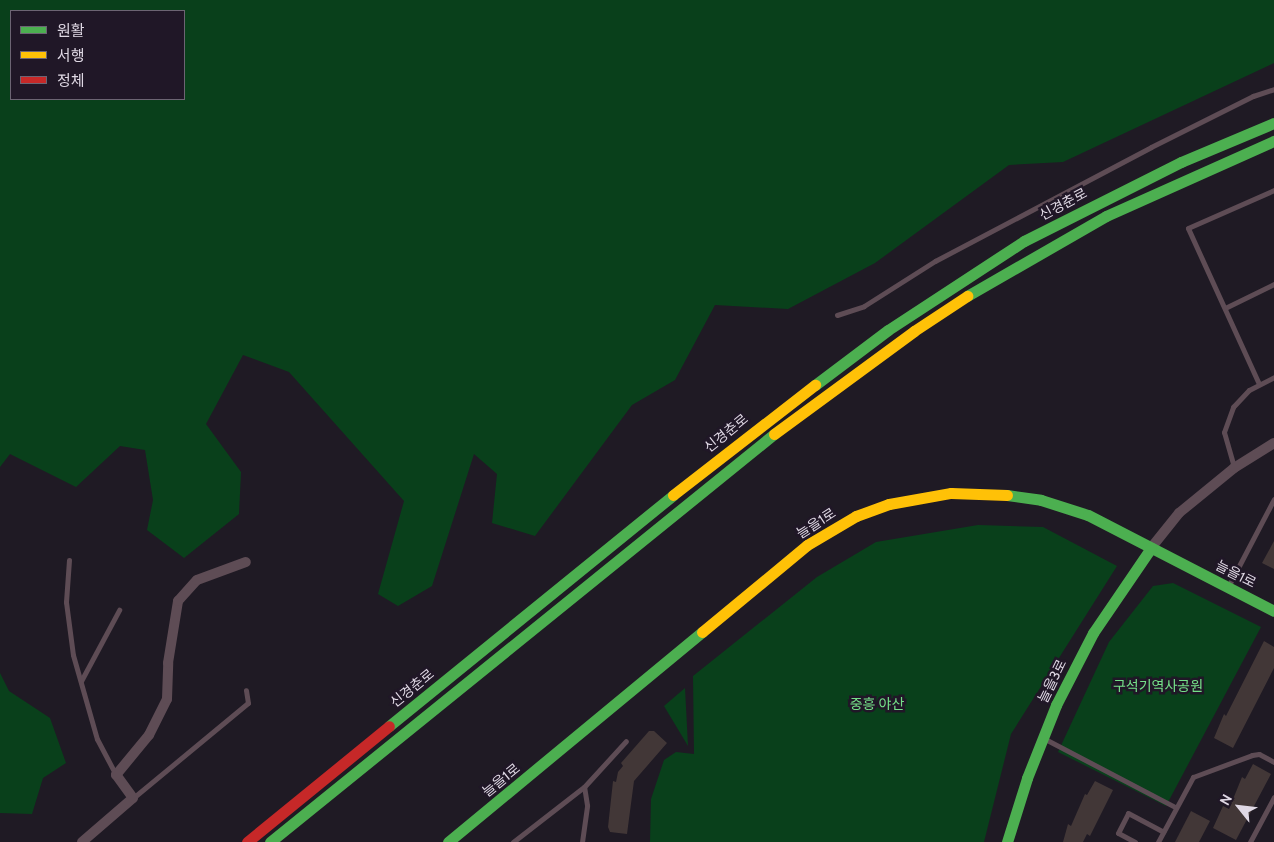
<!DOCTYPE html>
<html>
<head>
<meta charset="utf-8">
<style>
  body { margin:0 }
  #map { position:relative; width:1274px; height:842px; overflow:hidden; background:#1f1a24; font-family:Cabin,"Noto Sans KR",sans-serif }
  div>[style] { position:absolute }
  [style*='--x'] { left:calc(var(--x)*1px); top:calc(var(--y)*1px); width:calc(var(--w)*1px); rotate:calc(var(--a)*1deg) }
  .green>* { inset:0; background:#09401b }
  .building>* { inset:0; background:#423737 }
  .lane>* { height:5px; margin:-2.5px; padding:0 2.5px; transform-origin:2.5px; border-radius:2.5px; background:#5e4c55 }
  .street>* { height:10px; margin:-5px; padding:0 5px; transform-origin:5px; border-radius:5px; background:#5e4c55 }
  .fast>* { height:11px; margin:-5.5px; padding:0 5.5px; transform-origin:5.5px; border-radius:5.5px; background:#4caf50 }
  .slow>* { height:11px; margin:-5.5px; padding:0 5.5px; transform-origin:5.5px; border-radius:5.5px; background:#ffc107 }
  .jam>* { height:11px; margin:-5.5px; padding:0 5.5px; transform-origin:5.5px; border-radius:5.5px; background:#c62828 }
  span { translate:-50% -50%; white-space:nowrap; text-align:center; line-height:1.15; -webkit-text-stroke:5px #201727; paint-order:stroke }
  .street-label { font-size:14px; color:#dfd8e4 }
  .park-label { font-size:14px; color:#75e089 }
  .legend { position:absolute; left:10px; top:10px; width:175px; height:90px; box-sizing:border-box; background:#201727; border:1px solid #6c6473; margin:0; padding:6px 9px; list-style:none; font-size:15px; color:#dfd8e4 }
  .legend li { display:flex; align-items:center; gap:10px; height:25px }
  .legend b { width:25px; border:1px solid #6c6473 }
  .north { position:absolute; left:1214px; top:782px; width:50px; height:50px; -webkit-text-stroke:4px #201727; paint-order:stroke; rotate:299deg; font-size:14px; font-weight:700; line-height:20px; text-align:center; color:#dfd8e4 }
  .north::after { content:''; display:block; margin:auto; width:18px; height:22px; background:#dfd8e4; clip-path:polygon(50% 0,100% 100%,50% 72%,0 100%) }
</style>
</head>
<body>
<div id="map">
  <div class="green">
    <i style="clip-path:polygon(evenodd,0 0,1274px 0,1274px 63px,1063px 162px,1009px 165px,875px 263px,788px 309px,715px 305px,675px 380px,632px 405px,535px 536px,492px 523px,497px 474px,474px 454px,432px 586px,398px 606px,378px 594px,404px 501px,289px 372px,243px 355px,206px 424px,241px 472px,239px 514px,184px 558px,147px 530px,153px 500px,145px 450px,120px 446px,76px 487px,10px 454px,0 467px,0 0,11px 11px,184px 11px,184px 99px,11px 99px,11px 11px)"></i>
    <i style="clip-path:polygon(978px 525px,1043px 527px,1117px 566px,1011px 734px,984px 842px,650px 842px,651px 799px,664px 760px,676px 752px,694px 754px,693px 676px,817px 577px,876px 542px)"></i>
    <i style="clip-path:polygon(1173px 583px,1261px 627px,1166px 806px,1058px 752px,1109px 642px,1153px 586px)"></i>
    <i style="clip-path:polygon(0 673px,9px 691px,50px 718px,66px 763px,43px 778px,32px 814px,0 813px)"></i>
    <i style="clip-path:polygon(685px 688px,688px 746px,664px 706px)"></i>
  </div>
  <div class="building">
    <i style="clip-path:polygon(1274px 541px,1274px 569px,1262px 563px)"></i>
    <i style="clip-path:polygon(1264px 641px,1274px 647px,1274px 668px,1233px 748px,1214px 738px,1224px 714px,1226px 716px)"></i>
    <i style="clip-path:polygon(649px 731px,654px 731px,667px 743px,634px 781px,627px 834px,610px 832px,608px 827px,613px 781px,616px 782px,618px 772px,623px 766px,621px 763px)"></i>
    <i style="clip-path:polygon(1253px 764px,1271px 774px,1236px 840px,1213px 828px,1223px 806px,1229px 809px,1242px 777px,1245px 779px)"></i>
    <i style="clip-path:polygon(1095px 781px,1113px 790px,1090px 836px,1087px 834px,1083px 842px,1063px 842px,1068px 824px,1071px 826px,1085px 794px,1087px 795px)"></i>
    <i style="clip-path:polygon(1191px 811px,1210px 821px,1199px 842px,1175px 842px)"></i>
  </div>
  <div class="lane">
    <i style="--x:1225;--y:308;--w:55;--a:-26.1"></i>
    <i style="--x:837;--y:315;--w:28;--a:-18"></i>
    <i style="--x:864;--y:306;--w:84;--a:-32.4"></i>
    <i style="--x:935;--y:261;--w:244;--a:-27.8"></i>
    <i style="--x:1151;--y:147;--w:114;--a:-26.6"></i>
    <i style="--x:1253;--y:96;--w:22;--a:-18"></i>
    <i style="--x:1259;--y:384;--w:171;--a:-114.5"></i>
    <i style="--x:1188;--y:228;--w:94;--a:-23.8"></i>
    <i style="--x:1234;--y:467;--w:36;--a:-106"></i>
    <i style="--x:1224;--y:432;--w:27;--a:-70"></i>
    <i style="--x:1233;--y:407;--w:23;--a:-47"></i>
    <i style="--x:1249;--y:390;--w:28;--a:-27"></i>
    <i style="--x:69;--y:560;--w:42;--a:94.1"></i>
    <i style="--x:66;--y:602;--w:53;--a:82.5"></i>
    <i style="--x:73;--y:655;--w:87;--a:74.1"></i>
    <i style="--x:97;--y:739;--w:41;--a:62.2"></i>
    <i style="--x:1229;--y:585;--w:97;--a:-62.4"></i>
    <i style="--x:81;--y:681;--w:81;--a:-61.8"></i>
    <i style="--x:1045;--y:739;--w:147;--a:27.6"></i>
    <i style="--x:133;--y:798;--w:149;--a:-39.6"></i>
    <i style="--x:248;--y:703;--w:13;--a:-99"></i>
    <i style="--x:513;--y:842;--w:90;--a:-37.8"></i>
    <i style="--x:584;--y:787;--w:62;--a:-47.6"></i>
    <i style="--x:582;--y:842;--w:37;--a:-82"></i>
    <i style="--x:587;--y:805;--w:18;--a:-99"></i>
    <i style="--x:1135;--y:842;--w:19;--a:-152"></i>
    <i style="--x:1118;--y:833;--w:22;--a:-63"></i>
    <i style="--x:1128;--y:813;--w:40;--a:28"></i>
    <i style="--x:1158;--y:842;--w:74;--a:-61.7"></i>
    <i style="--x:1193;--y:777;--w:63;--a:-20.4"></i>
    <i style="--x:1252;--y:755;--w:7;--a:-8"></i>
    <i style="--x:1259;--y:754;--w:17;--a:28"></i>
    <i style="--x:1250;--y:842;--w:51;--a:-61.9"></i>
  </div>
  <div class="street">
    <i style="--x:1151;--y:548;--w:45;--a:-51.3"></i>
    <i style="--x:1179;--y:513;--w:71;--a:-39.3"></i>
    <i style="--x:1234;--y:468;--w:47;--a:-32"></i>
    <i style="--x:82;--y:842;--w:67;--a:-40.8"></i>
    <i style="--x:133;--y:798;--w:29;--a:-126"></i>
    <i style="--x:116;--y:775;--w:52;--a:-50.5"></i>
    <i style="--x:149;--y:735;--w:40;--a:-63.4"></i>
    <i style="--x:167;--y:699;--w:36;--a:-88"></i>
    <i style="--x:168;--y:663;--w:63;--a:-80.8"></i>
    <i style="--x:178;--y:601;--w:28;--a:-48"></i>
    <i style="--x:197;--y:580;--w:52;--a:-20.2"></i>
  </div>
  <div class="fast">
    <i style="--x:967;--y:296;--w:160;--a:-29.9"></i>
    <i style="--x:1106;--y:216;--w:184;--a:-24.1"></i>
    <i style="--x:815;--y:385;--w:91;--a:-37"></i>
    <i style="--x:888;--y:330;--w:163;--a:-33.2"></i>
    <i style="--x:1024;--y:241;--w:176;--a:-26.7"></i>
    <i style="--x:1181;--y:162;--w:101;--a:-22.8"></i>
    <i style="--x:1007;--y:495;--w:34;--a:8"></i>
    <i style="--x:1041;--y:500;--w:49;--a:17.7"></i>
    <i style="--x:1088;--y:515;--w:209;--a:27.3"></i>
    <i style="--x:389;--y:726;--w:366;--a:-39.1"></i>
    <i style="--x:270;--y:842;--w:648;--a:-38.99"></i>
    <i style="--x:448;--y:842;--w:330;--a:-39.6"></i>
    <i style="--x:1007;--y:842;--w:67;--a:-72.6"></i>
    <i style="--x:1027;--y:778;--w:79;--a:-68.3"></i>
    <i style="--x:1056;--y:705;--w:81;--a:-62.8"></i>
    <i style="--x:1093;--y:633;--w:103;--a:-55.7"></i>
  </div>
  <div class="slow">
    <i style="--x:774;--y:434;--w:174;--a:-36.3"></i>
    <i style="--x:914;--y:331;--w:64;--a:-33.4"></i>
    <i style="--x:673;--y:495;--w:180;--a:-37.8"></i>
    <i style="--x:702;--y:632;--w:136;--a:-39.6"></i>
    <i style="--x:807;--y:545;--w:57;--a:-30.6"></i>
    <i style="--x:856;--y:516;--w:35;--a:-20"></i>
    <i style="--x:889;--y:504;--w:63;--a:-10.1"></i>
    <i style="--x:951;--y:493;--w:56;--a:2"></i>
  </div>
  <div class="jam">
    <i style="--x:247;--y:842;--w:183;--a:-39.2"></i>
  </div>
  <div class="street-label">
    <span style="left:1063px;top:204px;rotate:-28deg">신경춘로</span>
    <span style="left:726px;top:433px;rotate:-39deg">신경춘로</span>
    <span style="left:816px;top:523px;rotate:-33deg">늘을1로</span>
    <span style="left:1236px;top:574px;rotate:27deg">늘을1로</span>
    <span style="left:1052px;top:681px;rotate:-64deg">늘을3로</span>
    <span style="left:412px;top:688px;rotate:-39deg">신경춘로</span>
    <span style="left:501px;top:780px;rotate:-39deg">늘을1로</span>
  </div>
  <div class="park-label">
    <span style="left:1158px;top:686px">구석기역사공원</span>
    <span style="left:877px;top:704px">중흥 야산</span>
  </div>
  <ul class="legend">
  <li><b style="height:6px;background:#4caf50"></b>원활</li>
  <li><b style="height:6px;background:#ffc107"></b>서행</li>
  <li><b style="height:6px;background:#c62828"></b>정체</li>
  </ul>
  <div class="north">N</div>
</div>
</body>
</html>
